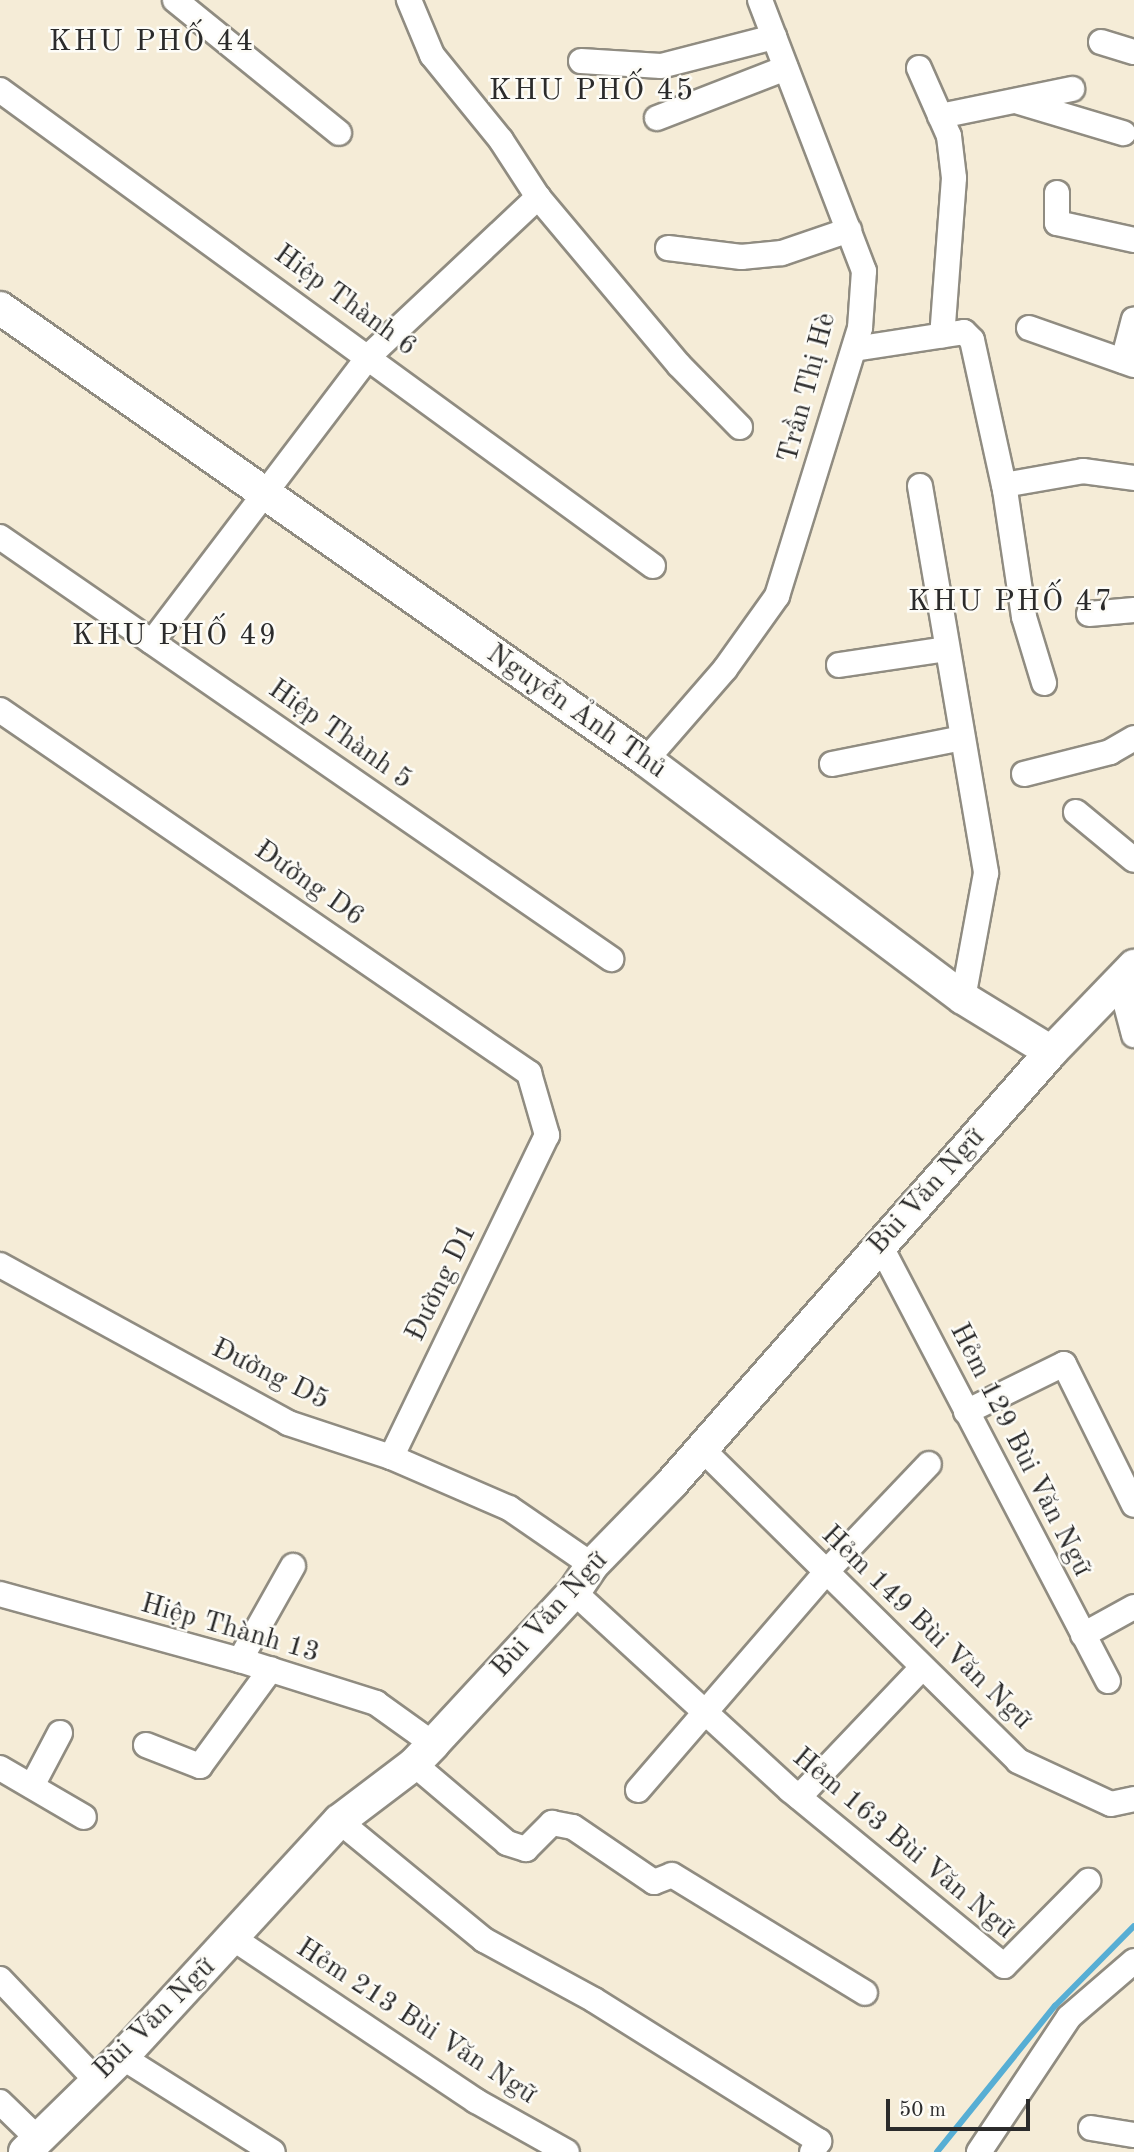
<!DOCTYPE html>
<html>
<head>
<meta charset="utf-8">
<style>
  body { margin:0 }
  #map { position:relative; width:1134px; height:2152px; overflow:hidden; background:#f5ecd7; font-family:"Old Standard TT",serif }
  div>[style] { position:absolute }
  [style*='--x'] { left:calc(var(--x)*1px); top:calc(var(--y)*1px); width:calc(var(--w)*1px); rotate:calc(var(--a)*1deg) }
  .stream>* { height:6px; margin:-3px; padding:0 3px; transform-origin:3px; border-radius:3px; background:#57aed4 }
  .roads { filter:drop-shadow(2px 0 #908c81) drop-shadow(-2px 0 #908c81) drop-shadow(0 2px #908c81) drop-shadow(0 -2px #908c81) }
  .minor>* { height:24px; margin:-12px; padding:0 12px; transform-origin:12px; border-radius:12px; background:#fff }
  .major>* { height:32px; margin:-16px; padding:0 16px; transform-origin:16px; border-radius:16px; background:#fff }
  span { translate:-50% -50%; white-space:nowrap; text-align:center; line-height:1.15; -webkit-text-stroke:5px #fdfcf7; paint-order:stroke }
  .street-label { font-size:28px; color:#2b2b2b }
  .neighbourhood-label { font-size:30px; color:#2b2b2b; letter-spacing:2px }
  .scale { position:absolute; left:886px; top:2099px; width:144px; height:32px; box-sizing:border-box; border:4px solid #2b2b2b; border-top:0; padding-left:9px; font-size:21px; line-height:24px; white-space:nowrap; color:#2b2b2b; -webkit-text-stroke:5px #fdfcf7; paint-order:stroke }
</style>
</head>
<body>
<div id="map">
  <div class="stream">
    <i style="--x:937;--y:2152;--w:188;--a:-51.1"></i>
    <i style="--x:1055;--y:2006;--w:112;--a:-45.4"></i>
  </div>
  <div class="roads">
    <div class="minor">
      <i style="--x:175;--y:0;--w:211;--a:39"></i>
      <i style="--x:1101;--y:42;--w:34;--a:17"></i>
      <i style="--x:581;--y:61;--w:80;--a:3.6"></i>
      <i style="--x:661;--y:66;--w:117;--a:-14.4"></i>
      <i style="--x:919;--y:68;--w:74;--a:66.2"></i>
      <i style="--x:949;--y:136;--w:42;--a:83.2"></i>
      <i style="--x:954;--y:178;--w:158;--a:94.3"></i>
      <i style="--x:0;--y:90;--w:808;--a:36.09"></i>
      <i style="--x:1019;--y:102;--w:109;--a:16.6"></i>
      <i style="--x:940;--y:116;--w:135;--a:-11.6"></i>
      <i style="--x:657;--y:118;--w:138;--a:-21.2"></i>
      <i style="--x:1057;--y:193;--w:30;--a:90"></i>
      <i style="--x:1057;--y:223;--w:79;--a:12.4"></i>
      <i style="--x:538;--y:197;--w:219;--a:50"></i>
      <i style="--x:679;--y:365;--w:87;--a:45.5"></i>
      <i style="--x:668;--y:248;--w:74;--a:7"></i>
      <i style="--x:741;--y:257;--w:41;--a:-5.6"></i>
      <i style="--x:782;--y:253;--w:71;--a:-18.9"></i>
      <i style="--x:1029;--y:328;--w:111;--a:19.4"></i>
      <i style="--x:854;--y:349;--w:111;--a:-8.8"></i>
      <i style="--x:964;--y:332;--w:11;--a:45"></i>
      <i style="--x:972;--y:340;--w:154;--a:77.6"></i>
      <i style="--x:1005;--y:490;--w:128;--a:81.5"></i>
      <i style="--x:1024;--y:617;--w:69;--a:73.1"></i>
      <i style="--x:1123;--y:361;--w:43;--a:-75.3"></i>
      <i style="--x:1004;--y:485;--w:80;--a:-10"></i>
      <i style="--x:1083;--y:471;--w:51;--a:7.8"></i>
      <i style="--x:920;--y:486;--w:393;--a:80.3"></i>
      <i style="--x:986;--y:873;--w:127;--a:100.4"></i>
      <i style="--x:0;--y:537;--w:743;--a:34.63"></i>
      <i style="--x:1089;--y:614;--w:45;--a:-5.1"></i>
      <i style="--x:152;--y:642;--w:360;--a:-52.8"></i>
      <i style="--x:370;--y:355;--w:231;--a:-43.2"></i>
      <i style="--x:538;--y:197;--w:68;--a:-123"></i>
      <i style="--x:501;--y:140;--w:109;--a:-129.1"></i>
      <i style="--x:432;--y:55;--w:60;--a:-112.7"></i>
      <i style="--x:839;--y:665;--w:108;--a:-8.5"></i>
      <i style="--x:0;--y:710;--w:642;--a:34.46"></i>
      <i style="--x:529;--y:1073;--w:65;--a:73.8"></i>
      <i style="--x:547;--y:1135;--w:358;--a:115.8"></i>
      <i style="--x:646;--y:760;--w:121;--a:-49"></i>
      <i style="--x:725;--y:669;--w:90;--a:-54.5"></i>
      <i style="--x:777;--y:596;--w:281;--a:-72.8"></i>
      <i style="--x:860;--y:328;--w:57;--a:-86"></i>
      <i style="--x:864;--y:271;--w:290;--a:-111"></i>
      <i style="--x:832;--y:764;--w:133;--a:-11.3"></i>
      <i style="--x:1024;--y:774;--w:89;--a:-14.3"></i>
      <i style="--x:1110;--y:752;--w:28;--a:-30"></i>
      <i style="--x:1076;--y:812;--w:75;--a:39.6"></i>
      <i style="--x:1120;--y:982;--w:55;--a:75.2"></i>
      <i style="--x:880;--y:1245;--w:492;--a:62.4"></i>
      <i style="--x:0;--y:1265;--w:328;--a:28.7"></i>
      <i style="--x:288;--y:1423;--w:108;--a:18.3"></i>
      <i style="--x:391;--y:1457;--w:129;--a:23.4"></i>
      <i style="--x:509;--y:1508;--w:101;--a:34.5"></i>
      <i style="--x:966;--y:1412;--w:109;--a:-26.1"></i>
      <i style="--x:1064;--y:1364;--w:157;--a:63.6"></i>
      <i style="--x:702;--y:1449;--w:444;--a:44.6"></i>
      <i style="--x:1018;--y:1761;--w:102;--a:24.8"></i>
      <i style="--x:1111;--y:1804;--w:24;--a:-12"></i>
      <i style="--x:574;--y:1592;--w:293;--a:42.5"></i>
      <i style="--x:790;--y:1790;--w:277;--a:39.4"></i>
      <i style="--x:1004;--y:1966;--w:120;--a:-45.3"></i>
      <i style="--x:0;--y:1594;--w:249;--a:15.4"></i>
      <i style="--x:240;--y:1660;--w:143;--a:17.5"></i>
      <i style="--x:376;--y:1703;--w:70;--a:35.7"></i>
      <i style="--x:1083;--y:1635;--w:58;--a:-28.8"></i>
      <i style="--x:240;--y:1660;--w:108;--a:-60.6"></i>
      <i style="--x:146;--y:1745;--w:58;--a:21.3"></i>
      <i style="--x:200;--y:1766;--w:120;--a:-53.8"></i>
      <i style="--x:414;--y:1764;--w:122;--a:40.3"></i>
      <i style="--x:507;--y:1843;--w:20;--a:18"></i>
      <i style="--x:526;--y:1849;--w:37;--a:-45"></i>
      <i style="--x:552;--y:1823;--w:21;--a:11"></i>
      <i style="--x:573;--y:1827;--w:98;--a:34.2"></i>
      <i style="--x:654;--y:1882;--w:19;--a:-21"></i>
      <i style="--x:672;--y:1875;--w:226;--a:31.4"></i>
      <i style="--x:0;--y:1768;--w:97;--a:30.3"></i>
      <i style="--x:32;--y:1786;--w:60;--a:-62.2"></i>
      <i style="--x:638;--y:1790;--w:288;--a:-49.2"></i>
      <i style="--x:826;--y:1572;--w:149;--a:-46.4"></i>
      <i style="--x:799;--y:1797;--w:178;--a:-46.4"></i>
      <i style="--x:339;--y:1821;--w:188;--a:39.4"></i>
      <i style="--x:484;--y:1940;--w:125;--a:28.6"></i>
      <i style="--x:594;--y:2000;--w:266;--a:32.1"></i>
      <i style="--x:819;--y:2141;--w:13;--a:122"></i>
      <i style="--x:234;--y:1939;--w:291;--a:33.8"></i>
      <i style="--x:476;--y:2101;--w:104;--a:29.3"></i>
      <i style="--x:0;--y:1979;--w:138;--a:46.5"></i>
      <i style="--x:122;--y:2057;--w:178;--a:32.2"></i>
      <i style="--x:0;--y:2102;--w:53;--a:44.2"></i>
      <i style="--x:1091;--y:2128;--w:44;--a:9.2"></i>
      <i style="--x:979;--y:2152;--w:162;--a:-56.3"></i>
      <i style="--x:1069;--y:2017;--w:86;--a:-40.7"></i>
    </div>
    <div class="major">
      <i style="--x:0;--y:308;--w:788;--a:34.98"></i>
      <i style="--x:646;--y:760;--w:396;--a:36.9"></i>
      <i style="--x:963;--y:998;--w:103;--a:31.5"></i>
      <i style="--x:25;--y:2152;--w:136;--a:-44.4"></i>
      <i style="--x:122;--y:2057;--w:321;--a:-47.4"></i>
      <i style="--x:339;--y:1821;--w:94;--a:-37.2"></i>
      <i style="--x:414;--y:1764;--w:28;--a:-46"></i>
      <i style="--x:433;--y:1744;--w:207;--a:-47.2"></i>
      <i style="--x:574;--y:1592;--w:32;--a:-56"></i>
      <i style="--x:592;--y:1565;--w:113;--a:-45.7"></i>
      <i style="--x:671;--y:1484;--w:575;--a:-48.66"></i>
      <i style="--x:1051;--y:1052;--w:120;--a:-46"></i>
    </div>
  </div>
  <div class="street-label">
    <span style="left:345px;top:301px;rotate:36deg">Hiệp Thành 6</span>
    <span style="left:808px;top:388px;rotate:-75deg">Trần Thị Hè</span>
    <span style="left:576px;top:712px;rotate:35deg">Nguyễn Ảnh Thủ</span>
    <span style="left:340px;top:735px;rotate:35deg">Hiệp Thành 5</span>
    <span style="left:309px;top:884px;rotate:35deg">Đường D6</span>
    <span style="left:927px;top:1192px;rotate:-48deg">Bùi Văn Ngữ</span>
    <span style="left:442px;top:1283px;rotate:-64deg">Đường D1</span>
    <span style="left:270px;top:1375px;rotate:26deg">Đường D5</span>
    <span style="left:1020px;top:1450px;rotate:63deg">Hẻm 129 Bùi Văn Ngữ</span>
    <span style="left:550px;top:1615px;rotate:-48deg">Bùi Văn Ngữ</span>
    <span style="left:926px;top:1628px;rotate:44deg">Hẻm 149 Bùi Văn Ngữ</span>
    <span style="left:230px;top:1629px;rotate:16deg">Hiệp Thành 13</span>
    <span style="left:903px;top:1844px;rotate:40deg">Hẻm 163 Bùi Văn Ngữ</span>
    <span style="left:155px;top:2019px;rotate:-45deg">Bùi Văn Ngữ</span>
    <span style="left:416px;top:2022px;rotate:33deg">Hẻm 213 Bùi Văn Ngữ</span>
  </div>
  <div class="neighbourhood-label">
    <span style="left:152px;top:42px">KHU PHỐ 44</span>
    <span style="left:592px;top:91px">KHU PHỐ 45</span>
    <span style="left:1011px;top:602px">KHU PHỐ 47</span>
    <span style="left:175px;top:636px">KHU PHỐ 49</span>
  </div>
  <div class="scale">50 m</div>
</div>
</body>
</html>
